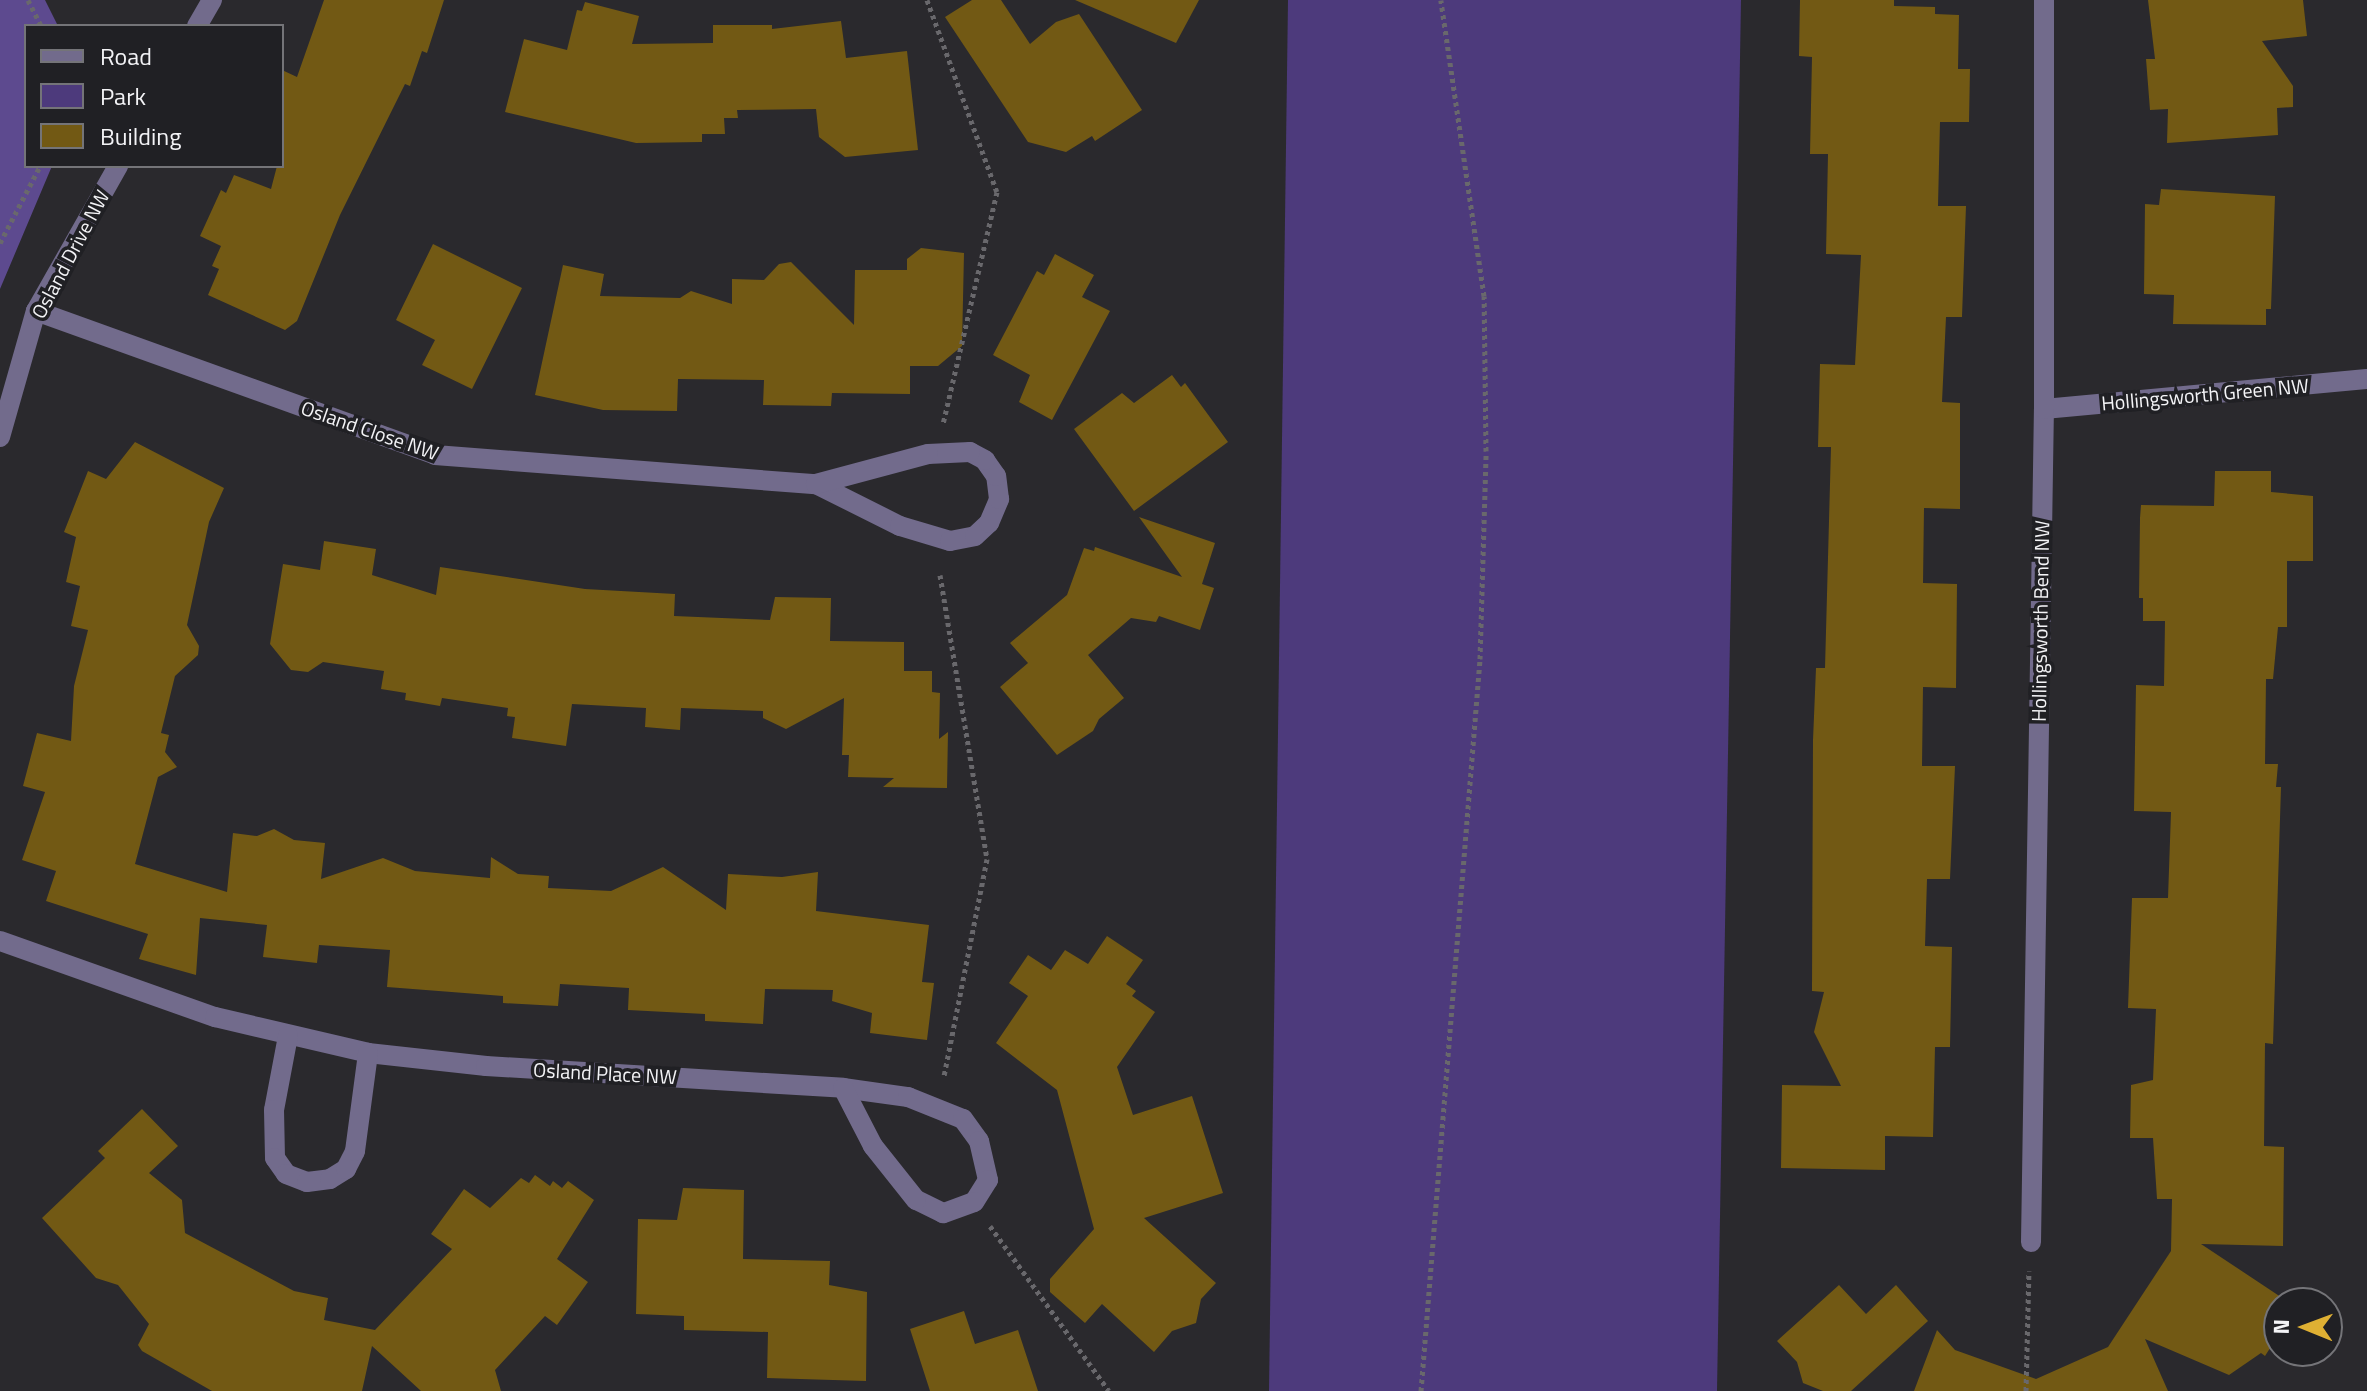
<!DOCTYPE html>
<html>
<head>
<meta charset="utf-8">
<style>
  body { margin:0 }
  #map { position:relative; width:2367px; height:1391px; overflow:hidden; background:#2a292d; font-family:"Titillium Web",sans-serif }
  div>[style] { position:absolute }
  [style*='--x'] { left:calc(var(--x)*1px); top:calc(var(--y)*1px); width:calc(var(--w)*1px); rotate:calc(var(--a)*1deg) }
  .green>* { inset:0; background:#4d3a7c }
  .forest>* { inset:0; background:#5d4a8f }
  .building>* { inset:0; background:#725914 }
  .path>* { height:5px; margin-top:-2.5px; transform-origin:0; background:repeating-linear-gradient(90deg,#69686c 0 4px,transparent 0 8px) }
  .street>* { height:20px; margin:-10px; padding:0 10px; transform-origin:10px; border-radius:10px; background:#726b8c }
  span { translate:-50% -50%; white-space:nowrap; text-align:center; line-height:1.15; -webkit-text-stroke:7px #202024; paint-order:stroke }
  .street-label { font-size:20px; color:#f3f3f6 }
  .legend { position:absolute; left:24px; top:24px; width:260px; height:144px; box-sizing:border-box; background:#202024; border:2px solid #747478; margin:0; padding:10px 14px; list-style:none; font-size:24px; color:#f3f3f6 }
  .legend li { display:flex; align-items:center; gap:16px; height:40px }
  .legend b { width:40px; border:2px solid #747478 }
  .north { position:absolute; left:2263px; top:1287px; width:80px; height:80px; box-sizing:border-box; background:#202024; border:2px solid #747478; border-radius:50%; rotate:271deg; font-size:22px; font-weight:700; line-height:32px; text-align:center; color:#f3f3f6 }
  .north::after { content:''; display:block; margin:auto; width:28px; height:36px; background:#dfb033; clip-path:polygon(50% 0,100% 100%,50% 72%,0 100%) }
</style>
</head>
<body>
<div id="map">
  <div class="green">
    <i style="clip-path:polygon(1288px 0,1741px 0,1717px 1391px,1269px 1391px)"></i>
  </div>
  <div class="forest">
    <i style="clip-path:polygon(0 0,45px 0,58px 26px,26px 26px,26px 166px,52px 166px,0 289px)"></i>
  </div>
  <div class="building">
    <i style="clip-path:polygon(324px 0,444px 0,427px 53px,422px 51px,410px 86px,405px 84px,340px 215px,297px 321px,285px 330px,208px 295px,219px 269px,212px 266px,221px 246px,200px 236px,221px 190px,226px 193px,234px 175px,271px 189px,277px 166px,282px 166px,282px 70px,297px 77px)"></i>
    <i style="clip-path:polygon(972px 0,1001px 0,1030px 44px,1056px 22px,1079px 14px,1142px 110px,1095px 141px,1092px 136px,1066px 152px,1028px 142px,945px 17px)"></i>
    <i style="clip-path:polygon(1075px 0,1199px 0,1176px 43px)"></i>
    <i style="clip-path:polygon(1800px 0,1894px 0,1894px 6px,1935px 7px,1935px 14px,1959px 15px,1958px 69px,1970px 69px,1969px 122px,1940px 122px,1938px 206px,1966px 206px,1962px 317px,1946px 317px,1942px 402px,1960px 403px,1960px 509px,1924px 508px,1923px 583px,1957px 584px,1956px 688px,1923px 687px,1922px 766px,1955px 766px,1950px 879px,1927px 879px,1925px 946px,1952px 947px,1950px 1047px,1935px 1047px,1933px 1137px,1885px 1136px,1885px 1170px,1781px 1168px,1782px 1085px,1841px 1086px,1814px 1032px,1824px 992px,1812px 991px,1813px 740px,1816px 668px,1825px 668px,1831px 447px,1818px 447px,1820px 364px,1855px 365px,1861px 255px,1826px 254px,1828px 154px,1810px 154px,1812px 57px,1799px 56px)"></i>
    <i style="clip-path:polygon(2148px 0,2303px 0,2307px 36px,2262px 41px,2293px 86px,2293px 107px,2277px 108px,2278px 135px,2167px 143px,2168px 109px,2150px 110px,2146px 59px,2155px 59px)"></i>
    <i style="clip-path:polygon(585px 2px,639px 16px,632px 44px,713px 43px,713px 25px,772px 25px,772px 29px,841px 21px,846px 58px,907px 51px,918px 150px,845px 157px,819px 137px,816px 109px,737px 110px,738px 118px,724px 118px,725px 134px,702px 134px,702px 142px,636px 143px,505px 112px,524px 39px,567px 50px,577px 10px,582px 11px)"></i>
    <i style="clip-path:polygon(2161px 189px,2275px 196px,2271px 309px,2266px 309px,2266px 325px,2173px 324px,2174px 295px,2144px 294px,2145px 204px,2159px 205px)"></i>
    <i style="clip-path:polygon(433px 244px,522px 288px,472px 389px,422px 365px,435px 340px,396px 320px)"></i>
    <i style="clip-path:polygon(921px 248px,964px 253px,962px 346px,938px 366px,910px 366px,910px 394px,832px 393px,831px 406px,763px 405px,764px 380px,678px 379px,677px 411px,603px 410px,535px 395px,563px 265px,604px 274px,600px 296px,680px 298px,691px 291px,732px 304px,732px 279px,764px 280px,779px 264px,791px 262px,854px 325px,855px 270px,907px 270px,907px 259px)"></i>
    <i style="clip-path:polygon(1055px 254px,1094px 275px,1082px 297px,1110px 311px,1052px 420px,1019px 402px,1030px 375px,993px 355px,1037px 271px,1044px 275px)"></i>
    <i style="clip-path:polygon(1172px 375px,1181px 387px,1185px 383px,1228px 442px,1134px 511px,1074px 429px,1122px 393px,1134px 403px)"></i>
    <i style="clip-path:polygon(135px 442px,224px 488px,209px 522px,187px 625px,199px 646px,198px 655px,175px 676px,161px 733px,169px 735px,165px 752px,177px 767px,158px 777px,135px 864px,227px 892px,233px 833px,257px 836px,274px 829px,294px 840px,325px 843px,321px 879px,383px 858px,415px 871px,490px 878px,491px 857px,518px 874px,549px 876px,548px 888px,611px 891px,663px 867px,726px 910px,728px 874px,782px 877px,818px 872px,816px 911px,929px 925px,922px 982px,934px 983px,927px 1040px,870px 1033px,872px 1013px,832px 1001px,833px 990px,765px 989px,763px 1024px,705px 1021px,705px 1014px,628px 1010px,629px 988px,560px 984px,558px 1006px,503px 1003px,503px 996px,387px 987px,390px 950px,319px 945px,317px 963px,263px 957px,267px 925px,200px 918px,196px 975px,139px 959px,148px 934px,46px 901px,56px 871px,22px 860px,45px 792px,23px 786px,37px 733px,71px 741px,74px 686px,88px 630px,71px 626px,80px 586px,66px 582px,76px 537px,64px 532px,88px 471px,106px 479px)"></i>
    <i style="clip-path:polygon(2215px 471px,2271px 471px,2271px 492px,2313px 496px,2313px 561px,2287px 561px,2287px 627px,2278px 627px,2273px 679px,2266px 679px,2265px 764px,2278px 764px,2276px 787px,2281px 787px,2273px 1044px,2265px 1043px,2264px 1146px,2284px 1147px,2283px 1246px,2201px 1244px,2290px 1303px,2279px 1303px,2279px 1334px,2265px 1356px,2261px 1353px,2229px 1375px,2145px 1339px,2168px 1391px,1914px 1391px,1937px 1330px,1955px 1350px,2036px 1379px,2108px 1347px,2171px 1251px,2172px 1199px,2157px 1199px,2153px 1138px,2130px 1138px,2131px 1085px,2153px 1080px,2156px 1009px,2128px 1008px,2132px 898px,2168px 898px,2171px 812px,2134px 811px,2136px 685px,2164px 686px,2165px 621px,2143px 621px,2143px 598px,2139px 598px,2140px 518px,2141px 505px,2214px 506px)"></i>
    <i style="clip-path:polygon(1139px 517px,1215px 543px,1202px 584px,1214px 588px,1200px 630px,1159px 616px,1156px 622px,1131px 618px,1088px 655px,1124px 698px,1099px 719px,1093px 731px,1057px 755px,1000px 687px,1028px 663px,1010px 643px,1067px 595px,1084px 548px,1094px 551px,1095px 547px,1182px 577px)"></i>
    <i style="clip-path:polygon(324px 541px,376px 549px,372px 575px,436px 595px,440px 567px,585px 589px,675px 594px,674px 616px,770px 620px,775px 597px,831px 598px,830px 641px,904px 642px,904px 671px,932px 671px,932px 692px,940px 693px,939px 739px,948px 732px,947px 788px,883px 787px,894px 778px,848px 777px,849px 755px,842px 755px,844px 698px,786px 729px,763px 718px,763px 711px,681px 708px,680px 730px,645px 727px,646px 708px,572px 704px,566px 746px,512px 738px,515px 717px,507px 716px,508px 708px,442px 698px,440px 706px,405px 700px,406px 693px,381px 689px,384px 671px,323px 662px,308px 672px,291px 670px,270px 644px,283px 564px,320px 570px)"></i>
    <i style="clip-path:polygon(1107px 936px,1143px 960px,1126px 984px,1136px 991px,1132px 996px,1155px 1012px,1117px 1067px,1133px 1115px,1192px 1096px,1223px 1193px,1144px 1218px,1216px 1283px,1201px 1299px,1196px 1323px,1172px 1331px,1154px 1352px,1102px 1304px,1085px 1323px,1050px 1292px,1050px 1279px,1094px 1229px,1057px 1090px,996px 1043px,1028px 996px,1009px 983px,1028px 955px,1051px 970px,1065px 950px,1088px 964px)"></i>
    <i style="clip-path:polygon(142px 1109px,178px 1146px,149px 1173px,182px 1200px,185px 1233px,294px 1291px,328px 1298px,324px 1320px,375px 1330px,452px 1249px,431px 1234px,464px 1189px,490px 1208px,521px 1178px,529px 1183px,535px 1175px,550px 1186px,553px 1181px,562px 1188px,568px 1181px,594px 1200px,557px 1259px,588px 1282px,557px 1325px,545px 1316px,495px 1370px,501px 1391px,421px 1391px,372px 1346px,362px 1391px,212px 1391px,142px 1351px,138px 1345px,149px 1324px,118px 1285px,96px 1278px,42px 1218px,105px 1158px,98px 1151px)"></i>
    <i style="clip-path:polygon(683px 1188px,744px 1190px,743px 1259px,830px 1261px,829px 1285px,867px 1292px,866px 1381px,767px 1378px,768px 1332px,684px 1330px,684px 1316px,636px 1314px,638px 1219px,677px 1220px)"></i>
    <i style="clip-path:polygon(1839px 1285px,1866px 1314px,1896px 1285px,1928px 1321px,1851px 1391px,1823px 1391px,1803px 1383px,1797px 1362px,1777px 1341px)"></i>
    <i style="clip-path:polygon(964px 1311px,975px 1344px,1018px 1330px,1038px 1391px,930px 1391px,910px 1329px)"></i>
  </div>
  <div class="path">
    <i style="--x:28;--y:0;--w:29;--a:63"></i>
    <i style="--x:927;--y:0;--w:204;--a:70"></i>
    <i style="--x:997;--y:192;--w:238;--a:103.1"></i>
    <i style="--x:0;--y:243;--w:87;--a:-62.5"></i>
    <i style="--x:940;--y:575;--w:288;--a:80.6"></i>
    <i style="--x:987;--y:859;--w:221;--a:101.2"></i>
    <i style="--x:990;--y:1226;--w:203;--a:54.2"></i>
    <i style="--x:1421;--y:1391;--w:734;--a:-85.39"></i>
    <i style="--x:1480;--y:659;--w:208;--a:-88.3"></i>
    <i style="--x:1486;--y:451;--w:155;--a:-90.7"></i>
    <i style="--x:1484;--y:296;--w:299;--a:-98.3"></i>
    <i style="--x:2026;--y:1391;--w:120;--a:-88.6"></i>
  </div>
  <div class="street">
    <i style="--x:197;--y:26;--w:30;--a:-60"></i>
    <i style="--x:36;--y:311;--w:424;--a:19.8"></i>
    <i style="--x:435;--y:455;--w:382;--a:4.4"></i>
    <i style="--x:816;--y:484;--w:94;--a:26.6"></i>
    <i style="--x:900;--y:526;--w:52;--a:16.7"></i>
    <i style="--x:950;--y:541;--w:25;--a:-11"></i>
    <i style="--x:975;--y:536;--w:19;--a:-43"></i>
    <i style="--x:989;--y:523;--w:26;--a:-67"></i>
    <i style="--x:999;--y:499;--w:23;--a:-97"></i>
    <i style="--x:996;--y:476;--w:19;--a:-125"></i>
    <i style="--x:985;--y:460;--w:17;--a:-152"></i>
    <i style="--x:970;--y:452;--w:42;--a:177.3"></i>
    <i style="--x:928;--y:454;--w:116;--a:165"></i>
    <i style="--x:2044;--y:409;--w:324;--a:-5.3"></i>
    <i style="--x:0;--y:437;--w:131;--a:-74.1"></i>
    <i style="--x:36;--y:311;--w:167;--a:-60.5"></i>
    <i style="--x:0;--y:941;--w:228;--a:19.5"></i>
    <i style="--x:215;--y:1017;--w:157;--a:13.2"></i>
    <i style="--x:368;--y:1053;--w:119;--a:6.3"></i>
    <i style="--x:486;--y:1066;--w:358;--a:3.5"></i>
    <i style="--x:843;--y:1088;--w:66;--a:7.9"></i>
    <i style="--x:908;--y:1097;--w:59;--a:21.8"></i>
    <i style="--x:963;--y:1119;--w:27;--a:54"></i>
    <i style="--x:979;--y:1141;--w:40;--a:77"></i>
    <i style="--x:988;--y:1180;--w:26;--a:122"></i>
    <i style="--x:974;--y:1202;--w:33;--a:160"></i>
    <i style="--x:943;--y:1213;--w:30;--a:-154"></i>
    <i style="--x:916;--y:1200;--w:69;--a:-128.5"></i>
    <i style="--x:873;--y:1146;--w:65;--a:-117.3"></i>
    <i style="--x:288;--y:1036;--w:75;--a:100.7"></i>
    <i style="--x:274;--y:1110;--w:48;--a:88.8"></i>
    <i style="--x:275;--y:1158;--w:19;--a:55"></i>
    <i style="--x:286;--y:1174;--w:22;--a:21"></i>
    <i style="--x:307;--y:1182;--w:23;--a:-7"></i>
    <i style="--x:330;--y:1179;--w:19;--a:-32"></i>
    <i style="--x:346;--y:1169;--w:20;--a:-63"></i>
    <i style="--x:355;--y:1151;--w:99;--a:-82.4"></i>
    <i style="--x:2031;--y:1242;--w:833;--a:-89.11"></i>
    <i style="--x:2044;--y:409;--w:409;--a:-90"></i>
  </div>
  <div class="street-label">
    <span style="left:70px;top:254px;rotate:-62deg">Osland Drive NW</span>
    <span style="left:2205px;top:394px;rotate:-5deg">Hollingsworth Green NW</span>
    <span style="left:370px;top:430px;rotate:19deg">Osland Close NW</span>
    <span style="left:2040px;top:621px;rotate:-89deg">Hollingsworth Bend NW</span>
    <span style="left:605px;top:1073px;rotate:3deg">Osland Place NW</span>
  </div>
  <ul class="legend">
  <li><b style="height:10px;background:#726b8c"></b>Road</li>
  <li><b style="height:22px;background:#4d3a7c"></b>Park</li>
  <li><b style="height:22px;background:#725914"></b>Building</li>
  </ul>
  <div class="north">N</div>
</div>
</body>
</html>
